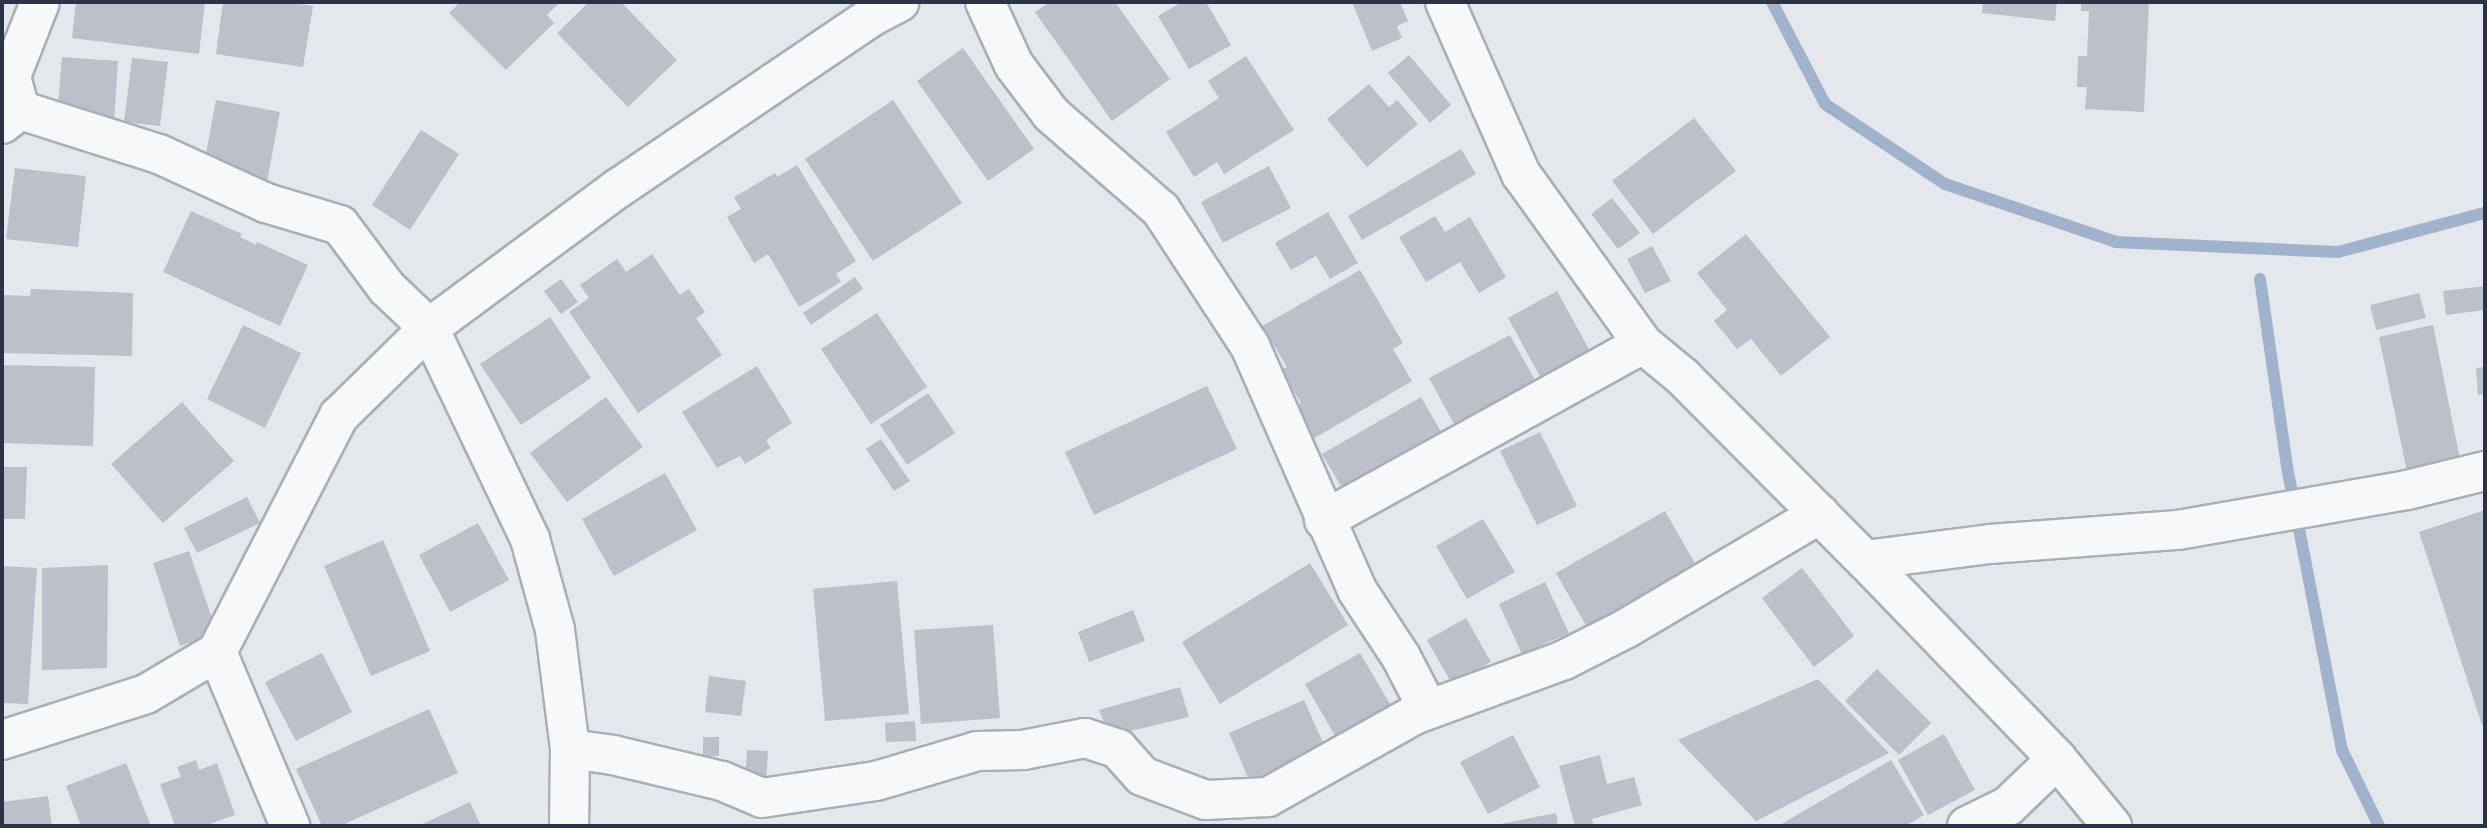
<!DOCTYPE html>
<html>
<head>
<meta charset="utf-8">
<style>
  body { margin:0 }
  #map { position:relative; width:2487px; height:828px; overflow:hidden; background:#e4e7ec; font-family:"Work Sans",sans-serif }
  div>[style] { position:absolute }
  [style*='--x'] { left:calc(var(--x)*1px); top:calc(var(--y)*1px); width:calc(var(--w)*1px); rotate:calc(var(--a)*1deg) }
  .stream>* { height:12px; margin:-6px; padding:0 6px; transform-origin:6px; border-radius:6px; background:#9fb4cc }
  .building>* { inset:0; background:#bbc0ca }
  .roads { filter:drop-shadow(2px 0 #a9aeb7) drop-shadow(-2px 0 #a9aeb7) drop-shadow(0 2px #a9aeb7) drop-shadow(0 -2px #a9aeb7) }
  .minor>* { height:38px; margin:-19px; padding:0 19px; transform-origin:19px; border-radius:19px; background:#f7f8fa }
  span { translate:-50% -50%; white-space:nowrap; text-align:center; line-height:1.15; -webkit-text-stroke:7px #f4f6f9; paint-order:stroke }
  .frame { position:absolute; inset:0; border:4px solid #2b3445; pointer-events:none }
</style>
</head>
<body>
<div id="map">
  <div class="stream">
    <i style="--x:1772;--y:2;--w:115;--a:62.5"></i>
    <i style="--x:1825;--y:104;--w:144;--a:33.7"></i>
    <i style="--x:1945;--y:184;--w:181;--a:18.7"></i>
    <i style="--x:2116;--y:242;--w:222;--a:2.6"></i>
    <i style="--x:2338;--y:252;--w:152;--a:-14.9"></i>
    <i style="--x:2260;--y:279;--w:190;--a:81.8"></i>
    <i style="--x:2287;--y:467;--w:288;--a:79"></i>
    <i style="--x:2342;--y:750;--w:85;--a:64"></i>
  </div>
  <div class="building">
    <i style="clip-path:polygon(76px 2px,205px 2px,199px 54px,72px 38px)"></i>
    <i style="clip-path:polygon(223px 2px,285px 2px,313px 6px,303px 67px,216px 54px)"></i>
    <i style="clip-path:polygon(460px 2px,560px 2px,547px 15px,554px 23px,506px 70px,449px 13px)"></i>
    <i style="clip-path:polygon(589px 2px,621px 2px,677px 60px,628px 107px,557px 33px)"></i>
    <i style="clip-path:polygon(1050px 2px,1115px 2px,1170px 79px,1112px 121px,1035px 12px)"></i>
    <i style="clip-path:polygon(1182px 2px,1206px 2px,1231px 45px,1189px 69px,1158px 16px)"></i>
    <i style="clip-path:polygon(1352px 2px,1400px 2px,1408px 21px,1397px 26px,1402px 38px,1372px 51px)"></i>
    <i style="clip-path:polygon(1983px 2px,2057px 2px,2055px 21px,1982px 13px)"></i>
    <i style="clip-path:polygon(2081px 2px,2149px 2px,2144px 112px,2085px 109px,2087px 87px,2077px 87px,2078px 56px,2087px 56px,2089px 11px,2081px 11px)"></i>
    <i style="clip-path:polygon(963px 48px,1034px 149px,988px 181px,917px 81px)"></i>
    <i style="clip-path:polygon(1409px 55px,1451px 105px,1430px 123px,1388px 73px)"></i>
    <i style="clip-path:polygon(1246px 56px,1294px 130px,1224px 174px,1217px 162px,1194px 177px,1166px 132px,1219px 98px,1208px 81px)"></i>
    <i style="clip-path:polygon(62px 57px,118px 61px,114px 121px,57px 117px)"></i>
    <i style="clip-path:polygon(132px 58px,168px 62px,160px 126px,124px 122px)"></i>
    <i style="clip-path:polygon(1369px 84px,1389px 107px,1397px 100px,1418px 124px,1367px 167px,1327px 119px)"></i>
    <i style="clip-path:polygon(216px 100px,280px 112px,266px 187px,202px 175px)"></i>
    <i style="clip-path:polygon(893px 100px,962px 203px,873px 261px,805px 159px)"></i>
    <i style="clip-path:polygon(1694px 118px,1736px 171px,1653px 234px,1612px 181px)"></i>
    <i style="clip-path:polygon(421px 130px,459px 154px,410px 230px,372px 205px)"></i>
    <i style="clip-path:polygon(1461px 149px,1476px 174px,1362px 240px,1348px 216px)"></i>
    <i style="clip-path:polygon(797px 165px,856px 261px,836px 274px,841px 282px,799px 307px,768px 254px,754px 263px,727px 217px,741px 209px,734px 197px,775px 173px,777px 177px)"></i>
    <i style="clip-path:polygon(1269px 166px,1291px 208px,1223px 243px,1201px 202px)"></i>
    <i style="clip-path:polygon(15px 168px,86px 176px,78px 247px,6px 239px)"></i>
    <i style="clip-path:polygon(1612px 198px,1640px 233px,1618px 249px,1591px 214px)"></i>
    <i style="clip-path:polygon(191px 211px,242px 234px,240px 237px,256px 245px,257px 242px,308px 265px,280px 326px,163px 272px)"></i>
    <i style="clip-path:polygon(1328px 212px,1358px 263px,1330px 279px,1316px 256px,1291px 270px,1275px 243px)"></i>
    <i style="clip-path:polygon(1435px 216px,1445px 232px,1470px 217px,1506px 277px,1479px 293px,1460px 262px,1426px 282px,1399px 237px)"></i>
    <i style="clip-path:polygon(1746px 234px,1830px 337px,1781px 376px,1751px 339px,1737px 349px,1714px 321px,1727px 310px,1697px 273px)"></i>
    <i style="clip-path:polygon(1652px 246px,1671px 281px,1645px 293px,1627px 259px)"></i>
    <i style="clip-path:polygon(652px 254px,680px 295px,689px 289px,705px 312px,696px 318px,722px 355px,638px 413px,569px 312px,589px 298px,580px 285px,617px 259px,626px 272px)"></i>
    <i style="clip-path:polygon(1360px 270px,1403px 343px,1393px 349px,1412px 381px,1313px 439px,1294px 407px,1301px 403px,1281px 370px,1287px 367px,1262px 326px)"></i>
    <i style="clip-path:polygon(855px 277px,863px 289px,811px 325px,803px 313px)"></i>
    <i style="clip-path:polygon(561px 279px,578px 302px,561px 314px,544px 291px)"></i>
    <i style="clip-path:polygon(2485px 286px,2485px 310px,2446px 315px,2443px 291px)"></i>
    <i style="clip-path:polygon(31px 289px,133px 293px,132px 356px,2px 353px,2px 295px,30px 296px)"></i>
    <i style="clip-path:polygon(1557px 291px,1596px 362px,1547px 389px,1508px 318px)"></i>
    <i style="clip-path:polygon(2419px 293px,2426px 318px,2376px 330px,2370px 305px)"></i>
    <i style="clip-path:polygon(877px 313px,927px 387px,871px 424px,821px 349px)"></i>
    <i style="clip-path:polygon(550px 317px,591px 378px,521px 425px,480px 364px)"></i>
    <i style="clip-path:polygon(243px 325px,301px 353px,265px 428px,207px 399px)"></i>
    <i style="clip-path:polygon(2433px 325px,2462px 469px,2409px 481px,2379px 337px)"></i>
    <i style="clip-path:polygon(1510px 335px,1541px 391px,1460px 435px,1429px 378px)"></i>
    <i style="clip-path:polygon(2px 365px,95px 367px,93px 446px,2px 443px)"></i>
    <i style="clip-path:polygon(757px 366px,792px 423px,766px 440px,771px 448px,745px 464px,740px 456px,717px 468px,682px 412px)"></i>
    <i style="clip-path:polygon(2485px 367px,2485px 394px,2478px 395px,2476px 368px)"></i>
    <i style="clip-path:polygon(1207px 386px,1237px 449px,1094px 515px,1065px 452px)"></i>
    <i style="clip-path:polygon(928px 393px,955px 433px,907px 465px,880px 425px)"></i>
    <i style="clip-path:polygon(606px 397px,643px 447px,567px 502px,530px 453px)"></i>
    <i style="clip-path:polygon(1421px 397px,1443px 435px,1345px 493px,1322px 454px)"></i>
    <i style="clip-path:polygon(182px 402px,234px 461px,163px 523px,111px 464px)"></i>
    <i style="clip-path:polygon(1540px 432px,1577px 506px,1537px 525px,1500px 451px)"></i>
    <i style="clip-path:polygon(881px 439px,910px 481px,894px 491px,866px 449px)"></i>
    <i style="clip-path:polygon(2px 467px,27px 467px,25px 519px,2px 519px)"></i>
    <i style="clip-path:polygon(665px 473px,697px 530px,614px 576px,582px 519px)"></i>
    <i style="clip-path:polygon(247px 497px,260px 523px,197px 553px,184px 528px)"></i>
    <i style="clip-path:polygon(2485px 510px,2485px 724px,2482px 725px,2419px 532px)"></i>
    <i style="clip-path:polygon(1665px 511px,1697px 567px,1588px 629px,1556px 573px)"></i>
    <i style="clip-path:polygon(1483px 519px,1515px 572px,1467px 599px,1436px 546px)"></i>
    <i style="clip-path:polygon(478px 523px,509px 580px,450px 612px,419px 555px)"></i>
    <i style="clip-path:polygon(383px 540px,430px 651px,371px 676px,324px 566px)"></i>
    <i style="clip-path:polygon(189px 551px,217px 633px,180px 646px,153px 563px)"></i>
    <i style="clip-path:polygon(1310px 563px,1348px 625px,1220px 704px,1182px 642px)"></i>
    <i style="clip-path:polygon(108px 565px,107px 668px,42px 670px,42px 568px)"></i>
    <i style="clip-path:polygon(2px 566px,37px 568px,28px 704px,2px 703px)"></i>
    <i style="clip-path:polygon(1802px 568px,1854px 636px,1814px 667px,1762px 598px)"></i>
    <i style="clip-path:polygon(897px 581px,909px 714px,825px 721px,813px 589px)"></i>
    <i style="clip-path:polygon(1545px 582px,1569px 633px,1522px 654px,1499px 604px)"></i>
    <i style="clip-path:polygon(1133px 610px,1145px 641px,1089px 662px,1078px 632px)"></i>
    <i style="clip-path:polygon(1466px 618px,1491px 662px,1452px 684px,1427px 640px)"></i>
    <i style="clip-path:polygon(993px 625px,1000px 718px,921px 724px,914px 630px)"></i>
    <i style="clip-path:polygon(322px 653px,352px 712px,296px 741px,265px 682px)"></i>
    <i style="clip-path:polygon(1360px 653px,1396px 714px,1341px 746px,1305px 684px)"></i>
    <i style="clip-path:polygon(1877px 669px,1931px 723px,1899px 755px,1845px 701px)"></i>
    <i style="clip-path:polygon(709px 676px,746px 681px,741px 716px,705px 712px)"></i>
    <i style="clip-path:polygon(1818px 679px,1889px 753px,1756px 821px,1678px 740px)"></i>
    <i style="clip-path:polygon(1180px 687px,1189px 717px,1110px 736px,1099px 710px)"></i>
    <i style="clip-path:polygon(1304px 700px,1328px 754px,1252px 787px,1229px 733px)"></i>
    <i style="clip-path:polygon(429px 709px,458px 773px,340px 826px,322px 826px,296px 769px)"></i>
    <i style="clip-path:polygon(915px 721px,916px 741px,886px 742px,885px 723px)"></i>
    <i style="clip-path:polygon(1944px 734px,1975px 790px,1928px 815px,1898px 760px)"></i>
    <i style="clip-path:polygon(1513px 735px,1540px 787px,1488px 814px,1460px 762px)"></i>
    <i style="clip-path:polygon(703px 737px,719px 737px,719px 756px,703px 756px)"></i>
    <i style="clip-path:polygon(747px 750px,768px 751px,766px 781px,745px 780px)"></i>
    <i style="clip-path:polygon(1600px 755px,1607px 784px,1634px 777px,1642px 805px,1592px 819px,1594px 826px,1575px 826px,1559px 766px)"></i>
    <i style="clip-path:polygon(196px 760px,199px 770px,217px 763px,235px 815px,204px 826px,175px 826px,160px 784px,181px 777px,177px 767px)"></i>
    <i style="clip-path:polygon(1891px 760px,1924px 815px,1905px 826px,1778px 826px)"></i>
    <i style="clip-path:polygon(126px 763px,151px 826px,81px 826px,66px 786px)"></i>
    <i style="clip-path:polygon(48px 796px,52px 826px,2px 826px,2px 802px)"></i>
    <i style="clip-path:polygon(470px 802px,481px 826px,418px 826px)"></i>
    <i style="clip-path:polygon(1556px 813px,1558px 826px,1495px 826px,1495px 825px)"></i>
  </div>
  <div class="roads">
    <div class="minor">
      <i style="--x:985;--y:2;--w:69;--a:65.3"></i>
      <i style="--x:1014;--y:65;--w:61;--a:52.9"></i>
      <i style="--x:1051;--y:114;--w:146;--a:41.1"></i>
      <i style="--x:1161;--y:210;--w:163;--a:56.8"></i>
      <i style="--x:1250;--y:346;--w:266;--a:66.3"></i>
      <i style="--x:1357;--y:590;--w:80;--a:56.7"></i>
      <i style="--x:1401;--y:657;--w:59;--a:62.6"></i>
      <i style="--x:1445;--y:2;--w:188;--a:66.2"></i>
      <i style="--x:1521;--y:174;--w:209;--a:54.3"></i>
      <i style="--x:1643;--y:344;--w:52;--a:39.5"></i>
      <i style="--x:1683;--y:377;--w:258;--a:45.2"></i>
      <i style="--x:1865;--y:560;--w:277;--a:46"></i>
      <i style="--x:2057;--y:759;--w:87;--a:50.6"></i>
      <i style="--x:2;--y:119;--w:20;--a:-27"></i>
      <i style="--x:20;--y:110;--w:146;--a:17.6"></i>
      <i style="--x:159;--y:154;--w:118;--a:24.6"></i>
      <i style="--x:266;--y:203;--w:77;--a:16.6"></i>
      <i style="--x:340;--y:225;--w:79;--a:53.3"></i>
      <i style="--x:387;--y:288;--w:58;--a:43.6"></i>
      <i style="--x:429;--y:328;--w:234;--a:64.4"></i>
      <i style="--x:530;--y:539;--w:94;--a:74.6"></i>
      <i style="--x:555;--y:630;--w:120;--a:82.8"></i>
      <i style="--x:570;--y:749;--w:77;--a:90.7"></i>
      <i style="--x:2;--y:124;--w:23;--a:-38"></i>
      <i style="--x:20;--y:110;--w:35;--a:-105"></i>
      <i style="--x:11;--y:76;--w:79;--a:-68.6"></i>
      <i style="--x:1324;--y:520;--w:364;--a:-28.9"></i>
      <i style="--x:1865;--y:560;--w:126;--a:-7.3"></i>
      <i style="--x:1990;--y:544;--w:189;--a:-4.3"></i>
      <i style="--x:2178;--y:530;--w:232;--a:-9.9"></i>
      <i style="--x:2407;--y:490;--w:80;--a:-13.7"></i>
      <i style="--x:217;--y:652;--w:189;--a:67.2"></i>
      <i style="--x:2;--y:740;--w:151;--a:-17.7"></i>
      <i style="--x:146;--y:694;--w:82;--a:-30.6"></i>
      <i style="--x:217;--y:652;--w:266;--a:-62.7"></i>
      <i style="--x:339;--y:416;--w:126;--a:-44.4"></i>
      <i style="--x:429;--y:328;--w:234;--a:-36.5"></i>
      <i style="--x:617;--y:189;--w:309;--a:-34.1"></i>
      <i style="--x:873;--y:16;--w:30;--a:-28"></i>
      <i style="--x:570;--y:749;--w:43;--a:7.9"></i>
      <i style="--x:613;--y:755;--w:112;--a:13.4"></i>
      <i style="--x:722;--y:781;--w:43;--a:23"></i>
      <i style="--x:762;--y:798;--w:115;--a:-8.5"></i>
      <i style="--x:876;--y:781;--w:105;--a:-16.5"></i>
      <i style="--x:977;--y:751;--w:46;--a:-1.2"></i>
      <i style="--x:1023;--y:750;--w:63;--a:-11"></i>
      <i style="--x:1085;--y:738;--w:35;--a:18"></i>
      <i style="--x:1118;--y:749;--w:36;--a:48"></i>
      <i style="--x:1142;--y:776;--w:68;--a:20.6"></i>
      <i style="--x:1206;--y:800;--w:62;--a:-2.8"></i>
      <i style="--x:1268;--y:797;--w:167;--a:-29.3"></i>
      <i style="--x:1414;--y:715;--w:160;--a:-20.1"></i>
      <i style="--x:1564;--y:660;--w:71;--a:-26.9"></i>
      <i style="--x:1627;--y:628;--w:224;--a:-30.6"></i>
      <i style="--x:1967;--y:826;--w:46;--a:-26"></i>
      <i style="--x:2008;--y:806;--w:68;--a:-43.8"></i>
    </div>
  </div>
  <div class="frame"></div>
</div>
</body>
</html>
